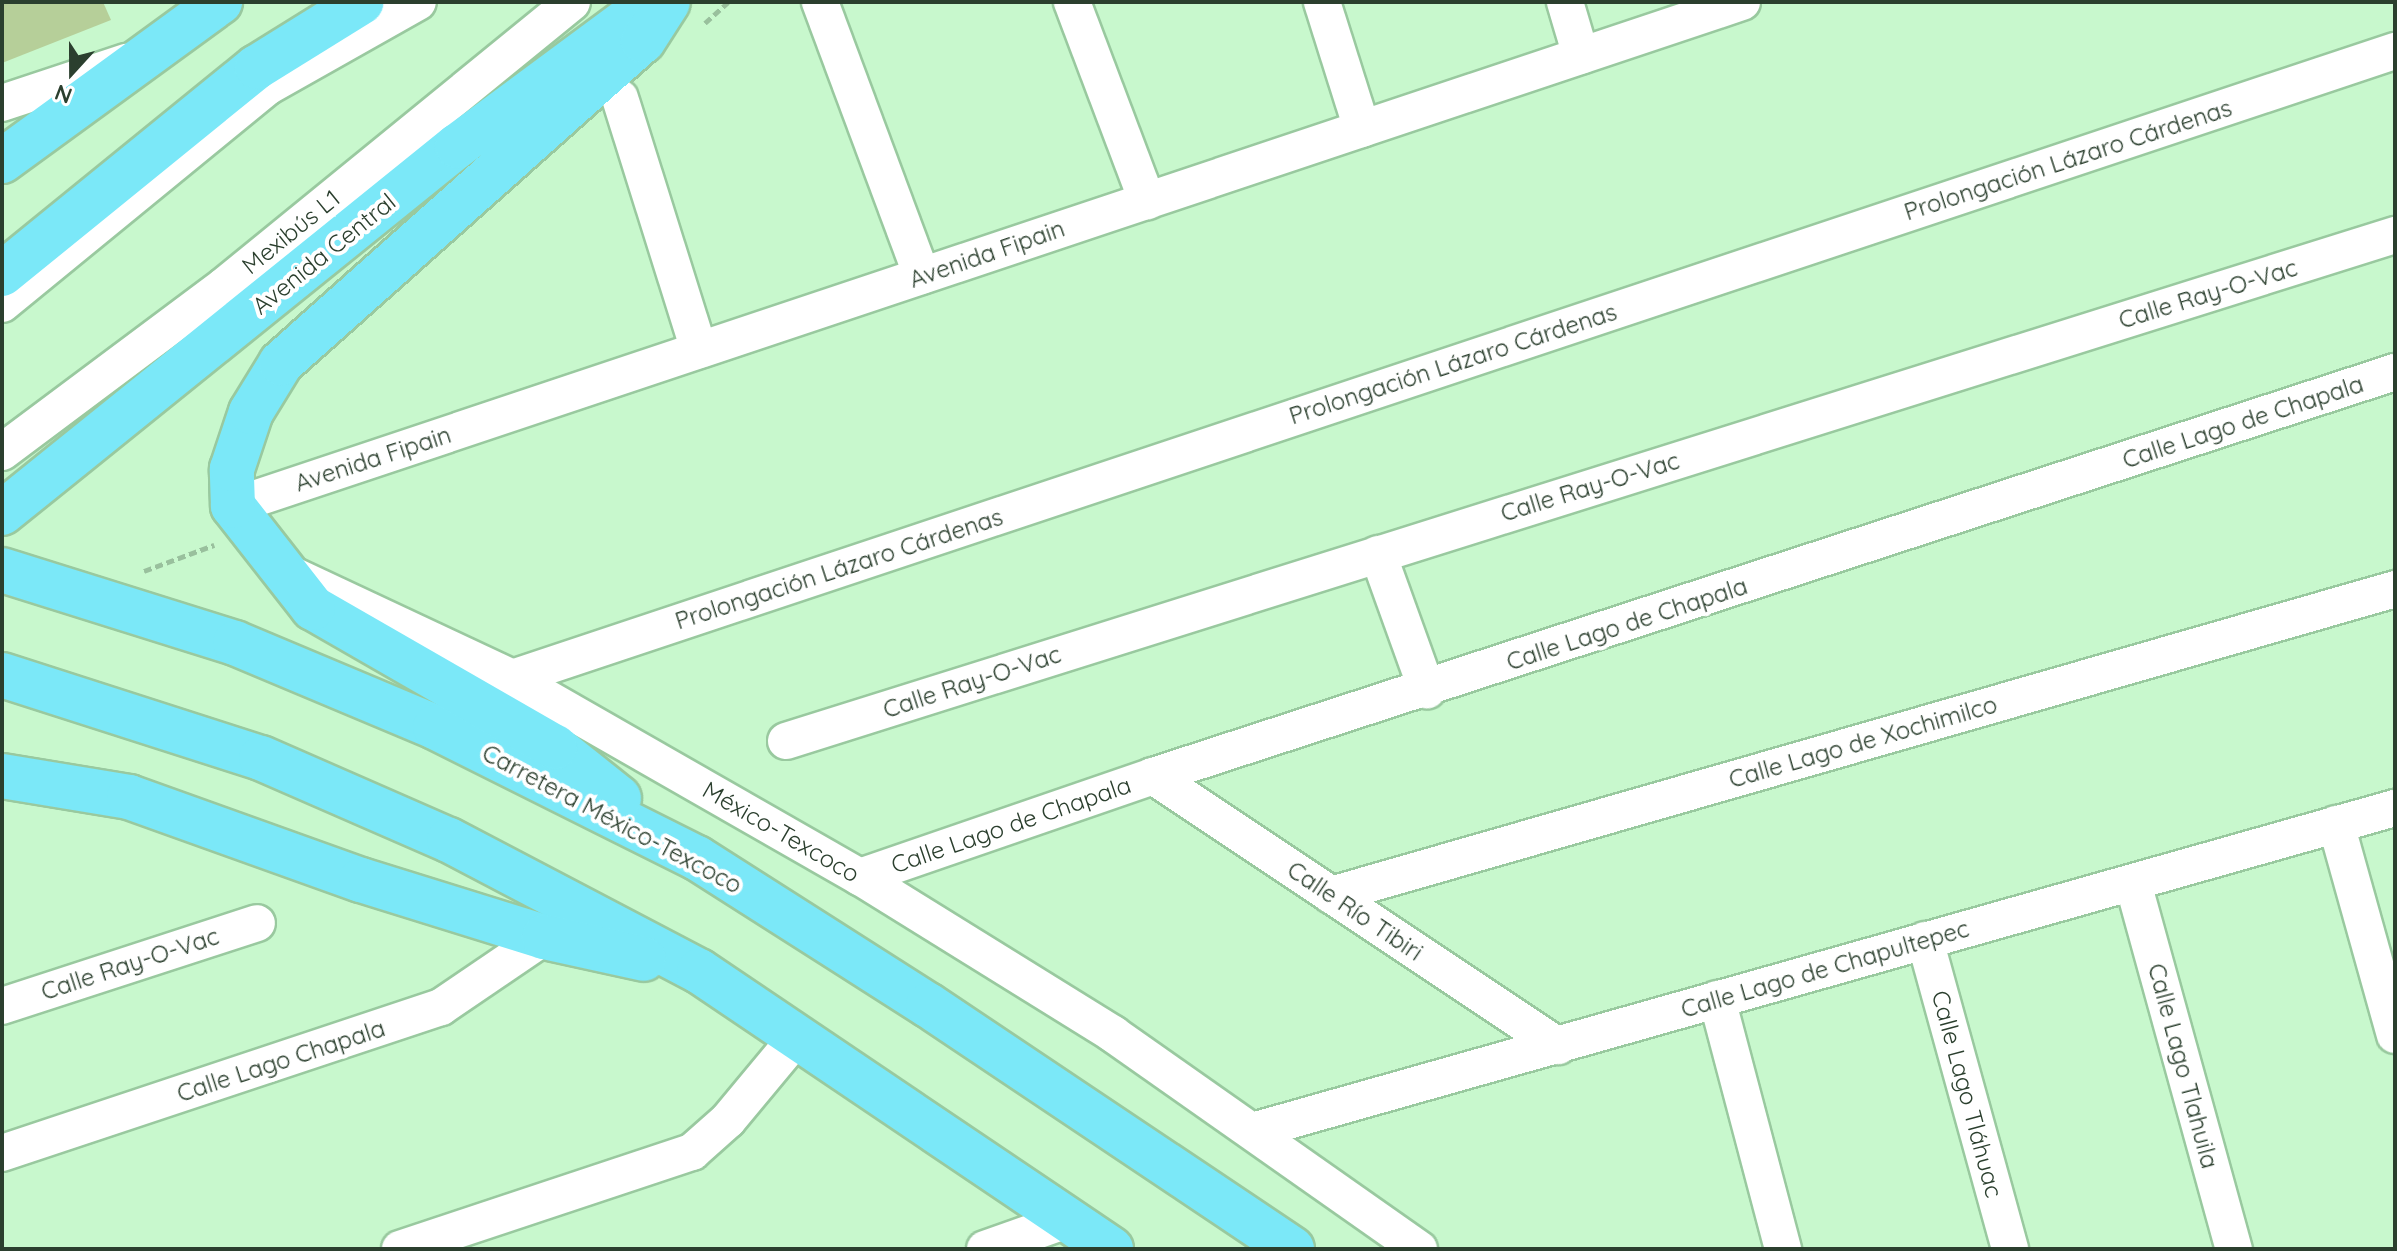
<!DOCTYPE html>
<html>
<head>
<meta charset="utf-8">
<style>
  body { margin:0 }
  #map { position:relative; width:2397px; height:1251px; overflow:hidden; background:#c8f8cd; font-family:Quicksand,sans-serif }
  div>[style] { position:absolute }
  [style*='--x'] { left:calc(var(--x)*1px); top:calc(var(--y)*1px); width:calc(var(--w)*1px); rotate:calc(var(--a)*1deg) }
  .building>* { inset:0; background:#b6cf99 }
  .path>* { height:5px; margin-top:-2.5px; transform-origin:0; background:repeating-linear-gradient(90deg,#99c09d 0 8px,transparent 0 12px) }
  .roads { filter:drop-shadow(2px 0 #99c99f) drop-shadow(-2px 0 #99c99f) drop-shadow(0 2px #99c99f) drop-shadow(0 -2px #99c99f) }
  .minor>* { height:36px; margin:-18px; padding:0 18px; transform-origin:18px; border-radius:18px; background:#fff }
  .highway>* { height:44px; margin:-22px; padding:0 22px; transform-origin:22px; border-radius:22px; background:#7be8f8 }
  span { translate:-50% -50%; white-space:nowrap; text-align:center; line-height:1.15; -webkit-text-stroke:8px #fff; paint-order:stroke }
  .street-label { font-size:24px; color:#2b3f2e }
  .frame { position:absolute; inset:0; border:4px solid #2b3f2e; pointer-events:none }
  .north { position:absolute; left:32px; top:32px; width:80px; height:80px; -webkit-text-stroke:6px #fff; paint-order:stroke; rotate:201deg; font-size:22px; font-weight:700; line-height:32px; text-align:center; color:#2b3f2e }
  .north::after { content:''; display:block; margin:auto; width:28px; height:36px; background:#2b3f2e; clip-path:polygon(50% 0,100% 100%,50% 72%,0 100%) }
</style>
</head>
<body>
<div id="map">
  <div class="building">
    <i style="clip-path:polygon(2px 2px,103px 2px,111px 20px,2px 63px)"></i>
  </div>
  <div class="path">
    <i style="--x:705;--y:23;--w:31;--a:-42"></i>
    <i style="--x:144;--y:571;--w:75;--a:-20.4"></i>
  </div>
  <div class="roads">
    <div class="minor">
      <i style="--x:820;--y:2;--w:292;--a:69.6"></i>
      <i style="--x:1072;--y:2;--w:213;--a:69.3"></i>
      <i style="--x:1322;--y:2;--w:133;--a:72.5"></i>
      <i style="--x:1565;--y:2;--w:56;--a:73.5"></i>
      <i style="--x:620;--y:98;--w:264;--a:72.6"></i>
      <i style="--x:2;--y:103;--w:131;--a:-18.3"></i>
      <i style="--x:2;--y:304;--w:343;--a:-39.3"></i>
      <i style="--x:267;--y:87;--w:173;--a:-29.4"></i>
      <i style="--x:2;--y:452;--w:277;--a:-36.8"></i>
      <i style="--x:224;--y:286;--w:449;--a:-39.2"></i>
      <i style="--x:233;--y:506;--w:1591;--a:-18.47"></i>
      <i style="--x:1378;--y:554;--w:145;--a:70.2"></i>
      <i style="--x:284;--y:571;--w:252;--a:25.1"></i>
      <i style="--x:512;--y:678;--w:401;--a:29.8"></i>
      <i style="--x:860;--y:877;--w:298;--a:31.8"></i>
      <i style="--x:1113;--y:1034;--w:374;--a:35.1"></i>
      <i style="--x:512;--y:678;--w:1985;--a:-18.42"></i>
      <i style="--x:786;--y:741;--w:1687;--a:-17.46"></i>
      <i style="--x:1153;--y:776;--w:487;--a:33.7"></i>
      <i style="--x:2336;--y:824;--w:219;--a:74.4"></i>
      <i style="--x:860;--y:877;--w:310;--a:-19"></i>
      <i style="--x:1153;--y:776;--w:1306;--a:-18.02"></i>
      <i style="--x:2133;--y:883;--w:380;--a:74.6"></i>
      <i style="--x:1331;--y:895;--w:1107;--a:-16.04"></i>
      <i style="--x:1925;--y:940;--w:320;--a:74.6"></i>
      <i style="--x:1717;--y:999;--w:259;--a:75.2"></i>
      <i style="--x:2;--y:1006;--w:268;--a:-18"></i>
      <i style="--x:1256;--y:1130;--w:1184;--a:-15.79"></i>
      <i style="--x:2;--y:1153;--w:463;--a:-18.4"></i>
      <i style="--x:441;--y:1007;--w:125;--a:-34.2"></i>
      <i style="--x:400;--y:1249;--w:308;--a:-18.4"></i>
      <i style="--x:692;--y:1152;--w:48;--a:-41.6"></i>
      <i style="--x:728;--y:1120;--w:108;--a:-50.3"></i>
      <i style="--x:985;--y:1249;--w:87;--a:-19.5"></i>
    </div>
    <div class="highway">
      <i style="--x:2;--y:161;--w:270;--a:-36.1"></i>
      <i style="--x:2;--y:274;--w:328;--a:-39.1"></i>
      <i style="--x:257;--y:67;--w:123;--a:-31.8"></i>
      <i style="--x:2;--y:513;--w:585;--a:-38.89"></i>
      <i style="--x:457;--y:146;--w:225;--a:-36.5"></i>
      <i style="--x:2;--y:570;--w:244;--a:17.4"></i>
      <i style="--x:235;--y:643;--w:217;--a:22.8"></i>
      <i style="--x:435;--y:727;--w:293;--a:26.6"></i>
      <i style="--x:697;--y:858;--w:274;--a:32.5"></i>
      <i style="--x:928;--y:1005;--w:438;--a:33.8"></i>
      <i style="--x:2;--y:675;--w:272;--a:17.8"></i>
      <i style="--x:261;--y:758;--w:205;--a:23.6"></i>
      <i style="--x:449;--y:840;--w:282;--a:27.7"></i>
      <i style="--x:699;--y:971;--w:497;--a:34"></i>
      <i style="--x:2;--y:776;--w:129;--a:9.4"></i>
      <i style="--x:129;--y:797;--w:246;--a:19.7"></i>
      <i style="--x:361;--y:880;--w:192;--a:17.3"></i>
      <i style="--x:544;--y:937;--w:102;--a:12.4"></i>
      <i style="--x:619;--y:798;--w:82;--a:-141.4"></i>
      <i style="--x:555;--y:747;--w:279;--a:-150.1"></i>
      <i style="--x:313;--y:608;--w:130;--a:-128.1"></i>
      <i style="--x:233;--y:506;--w:37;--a:-92"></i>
      <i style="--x:232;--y:469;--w:60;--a:-71.6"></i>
      <i style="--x:251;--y:412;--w:57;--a:-58.5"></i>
      <i style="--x:281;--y:363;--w:484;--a:-41.7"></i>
      <i style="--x:643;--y:41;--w:46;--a:-57.3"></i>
    </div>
  </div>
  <div class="street-label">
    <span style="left:2068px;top:160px;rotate:-18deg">Prolongación Lázaro Cárdenas</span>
    <span style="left:291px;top:232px;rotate:-39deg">Mexibús L1</span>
    <span style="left:324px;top:254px;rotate:-39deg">Avenida Central</span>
    <span style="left:987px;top:254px;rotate:-19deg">Avenida Fipain</span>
    <span style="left:2208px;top:294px;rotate:-17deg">Calle Ray-O-Vac</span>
    <span style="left:1453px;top:364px;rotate:-18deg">Prolongación Lázaro Cárdenas</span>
    <span style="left:2243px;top:422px;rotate:-18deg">Calle Lago de Chapala</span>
    <span style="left:373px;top:459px;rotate:-18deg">Avenida Fipain</span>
    <span style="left:1590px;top:487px;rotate:-17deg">Calle Ray-O-Vac</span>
    <span style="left:839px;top:569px;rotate:-18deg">Prolongación Lázaro Cárdenas</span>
    <span style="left:1627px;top:624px;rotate:-18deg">Calle Lago de Chapala</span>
    <span style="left:972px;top:682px;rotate:-18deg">Calle Ray-O-Vac</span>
    <span style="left:1863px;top:742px;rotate:-16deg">Calle Lago de Xochimilco</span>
    <span style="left:612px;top:819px;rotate:28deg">Carretera México-Texcoco</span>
    <span style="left:1011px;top:825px;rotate:-19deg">Calle Lago de Chapala</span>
    <span style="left:781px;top:832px;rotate:30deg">México-Texcoco</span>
    <span style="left:1355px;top:911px;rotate:34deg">Calle Río Tibiri</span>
    <span style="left:130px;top:964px;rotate:-18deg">Calle Ray-O-Vac</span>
    <span style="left:1825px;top:969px;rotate:-16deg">Calle Lago de Chapultepec</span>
    <span style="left:281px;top:1061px;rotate:-18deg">Calle Lago Chapala</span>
    <span style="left:2183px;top:1066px;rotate:75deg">Calle Lago Tlahuila</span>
    <span style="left:1967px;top:1094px;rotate:75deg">Calle Lago Tláhuac</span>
  </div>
  <div class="frame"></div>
  <div class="north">N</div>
</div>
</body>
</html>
